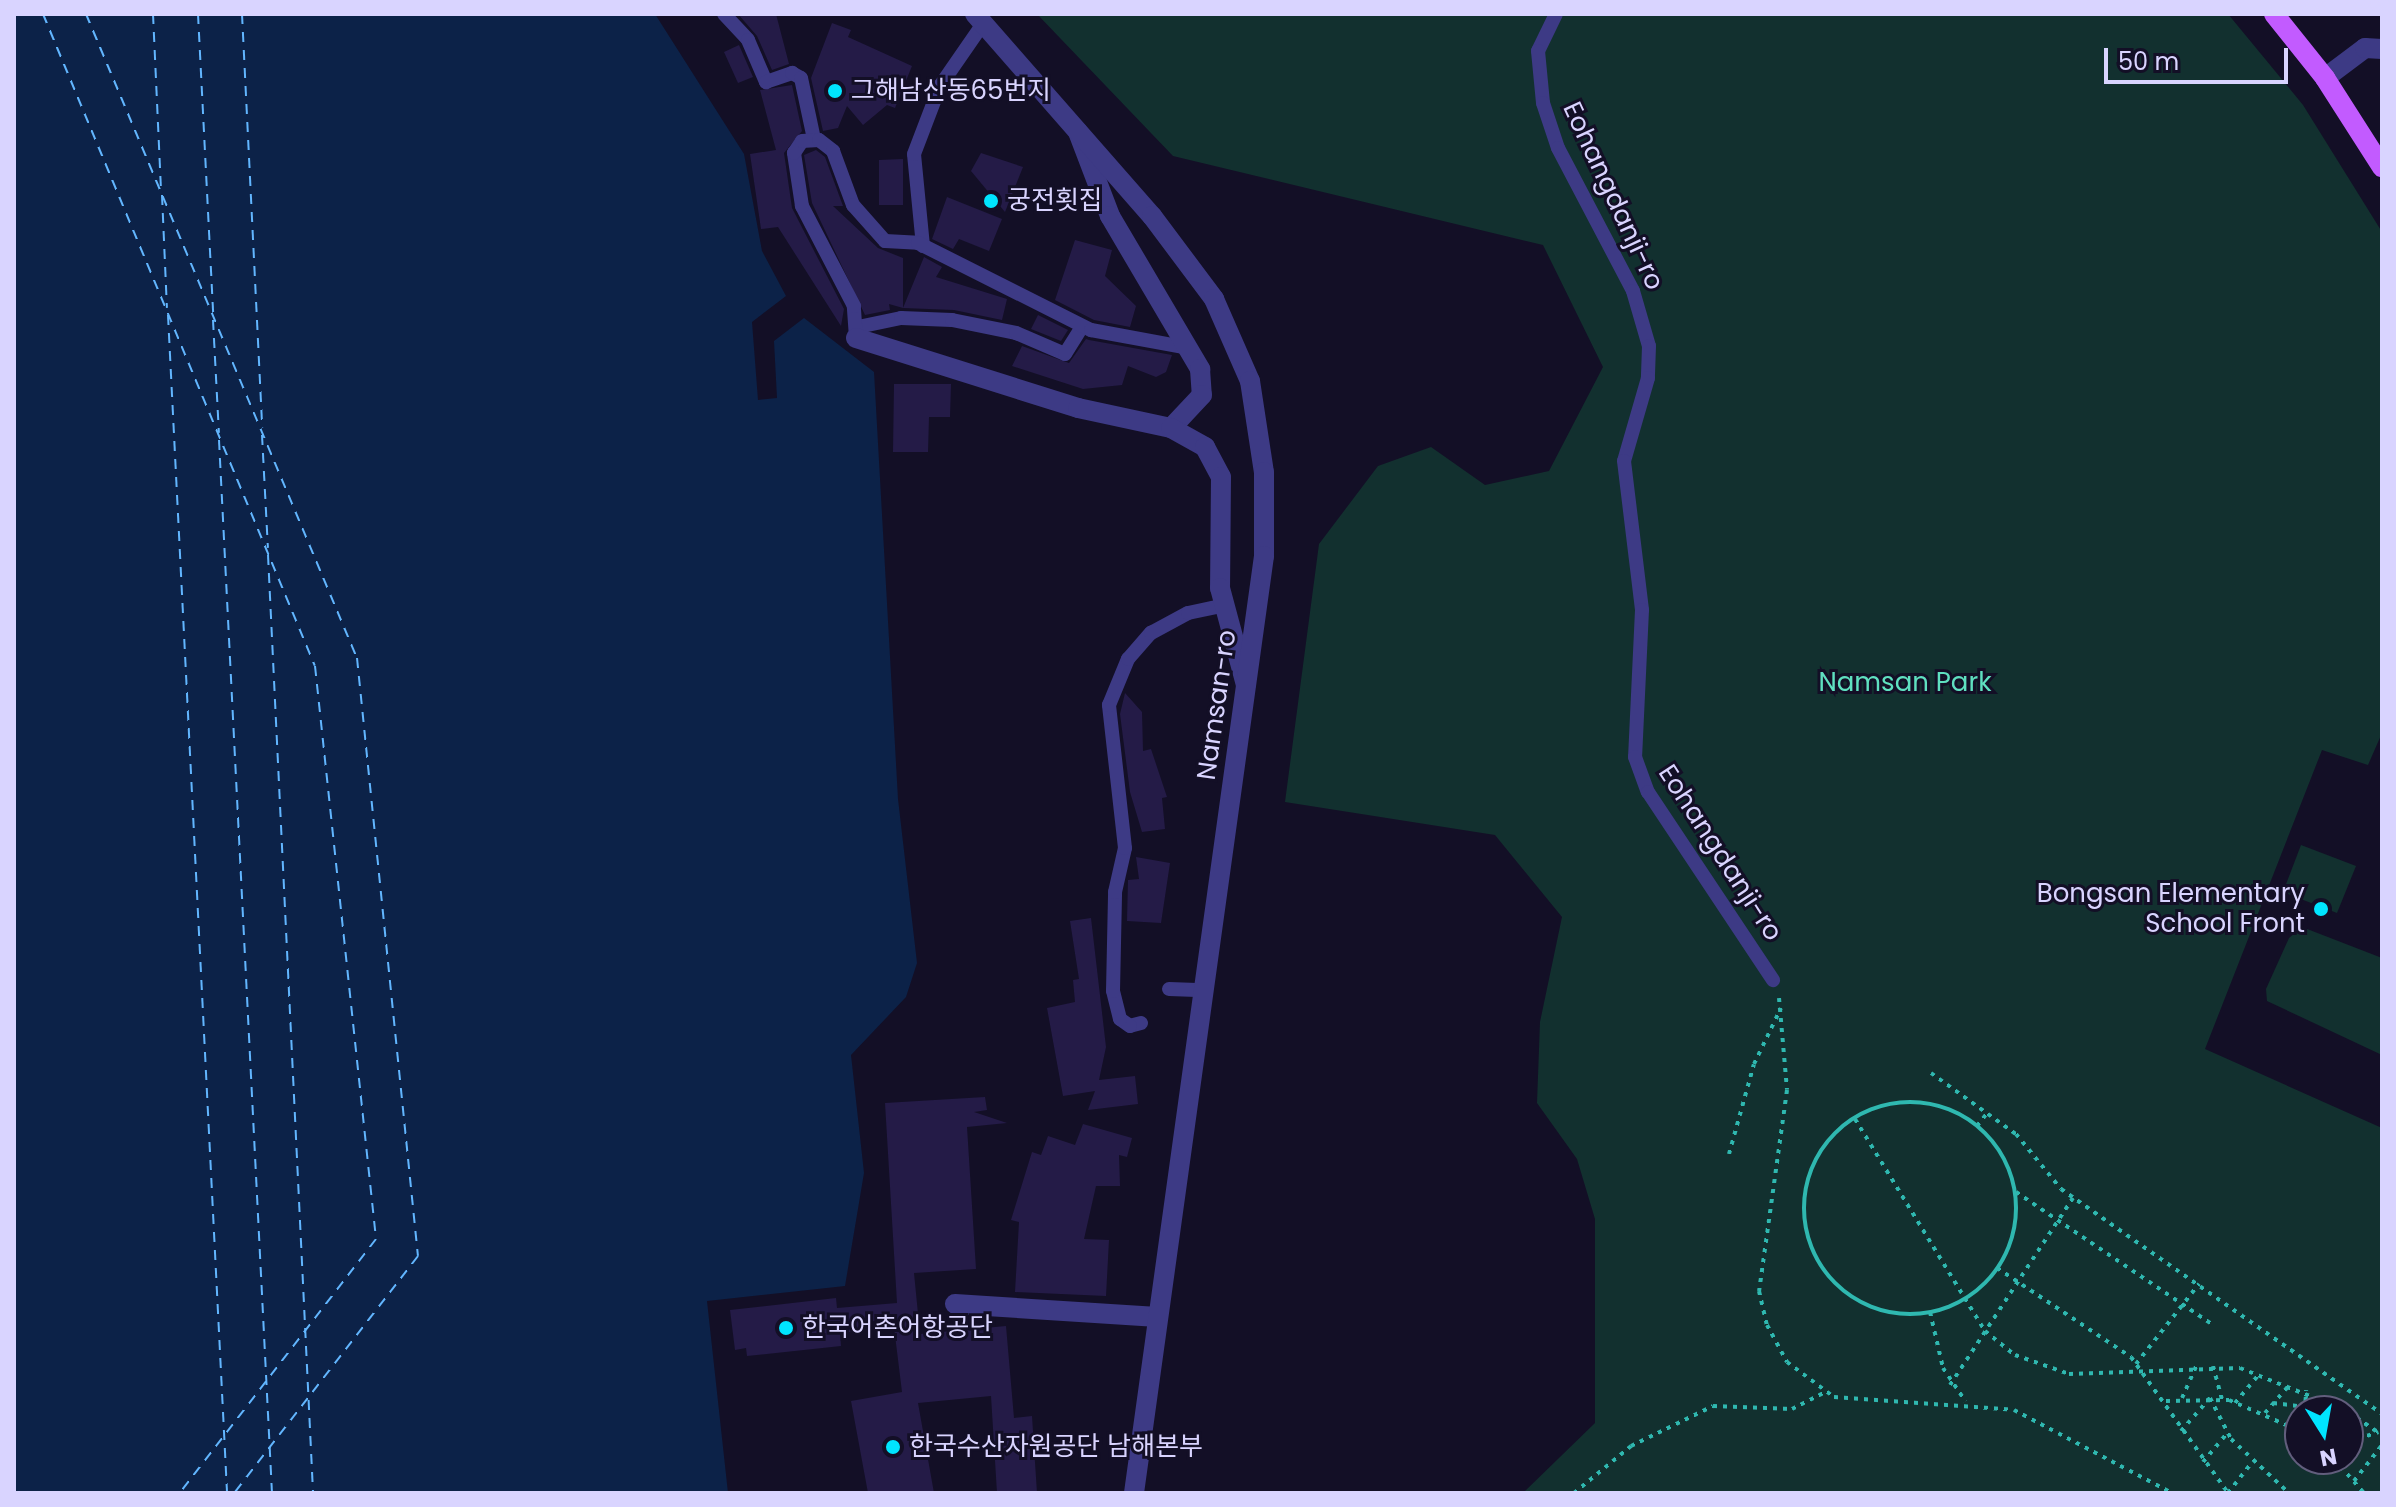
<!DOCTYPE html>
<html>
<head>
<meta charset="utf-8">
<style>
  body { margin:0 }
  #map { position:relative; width:2396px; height:1507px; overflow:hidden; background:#130f26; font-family:Poppins,"Noto Sans KR",sans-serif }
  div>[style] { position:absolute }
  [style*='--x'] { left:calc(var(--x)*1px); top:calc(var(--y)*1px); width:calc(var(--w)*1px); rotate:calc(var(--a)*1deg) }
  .green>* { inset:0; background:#12302f }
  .water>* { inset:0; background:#0c2248 }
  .ferry>* { height:2px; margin-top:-1px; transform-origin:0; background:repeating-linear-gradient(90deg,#62b6ff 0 10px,transparent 0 18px) }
  .building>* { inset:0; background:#241b47 }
  .path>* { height:4px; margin-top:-2px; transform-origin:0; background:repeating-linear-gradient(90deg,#2fb8b0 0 4px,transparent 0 10px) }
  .path>.ring { margin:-2px; padding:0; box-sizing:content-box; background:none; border:4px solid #2fb8b0; border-radius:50% }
  .service>* { height:14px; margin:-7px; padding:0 7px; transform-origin:7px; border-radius:7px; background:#3d3a85 }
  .minor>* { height:20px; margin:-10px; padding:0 10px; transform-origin:10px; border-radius:10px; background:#3d3a85 }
  .tertiary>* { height:20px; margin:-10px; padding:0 10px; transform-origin:10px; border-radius:10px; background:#3d3a85 }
  .primary>* { height:20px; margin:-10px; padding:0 10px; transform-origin:10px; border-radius:10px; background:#c25bff }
  .dots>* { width:22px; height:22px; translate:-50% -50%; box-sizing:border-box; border:4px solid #130f26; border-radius:50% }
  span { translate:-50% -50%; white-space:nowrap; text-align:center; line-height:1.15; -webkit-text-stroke:6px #130f26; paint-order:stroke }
  .poi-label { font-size:26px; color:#d9d4ff }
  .left { translate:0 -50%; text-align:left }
  .right { translate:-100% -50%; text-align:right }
  .street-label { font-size:26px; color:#d9d4ff }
  .park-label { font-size:26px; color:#5fe0c0 }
  .frame { position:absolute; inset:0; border:16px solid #d9d4ff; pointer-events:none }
  .north { position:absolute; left:2284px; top:1395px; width:80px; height:80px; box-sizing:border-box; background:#130f26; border:2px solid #625e7d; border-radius:50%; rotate:169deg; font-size:22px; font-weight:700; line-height:32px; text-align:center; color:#d9d4ff }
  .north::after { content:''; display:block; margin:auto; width:28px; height:36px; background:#00e5ff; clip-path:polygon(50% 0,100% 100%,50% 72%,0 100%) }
  .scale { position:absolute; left:2104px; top:48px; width:184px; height:36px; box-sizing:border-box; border:4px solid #d9d4ff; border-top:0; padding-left:10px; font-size:24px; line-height:28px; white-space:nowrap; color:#d9d4ff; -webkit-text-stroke:6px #130f26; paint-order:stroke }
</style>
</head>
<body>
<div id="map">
  <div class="green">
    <i style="clip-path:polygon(evenodd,1037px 14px,2228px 14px,2303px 105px,2382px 232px,2382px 733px,2368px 765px,2322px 750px,2205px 1049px,2382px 1128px,2382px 1493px,1523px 1493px,1595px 1423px,1595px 1219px,1577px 1159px,1537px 1103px,1540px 1022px,1562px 917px,1495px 835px,1285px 802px,1319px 544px,1378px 466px,1431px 447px,1485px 485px,1549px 471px,1603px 367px,1543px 245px,1173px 156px,1037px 14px,2300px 1411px,2348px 1411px,2348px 1459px,2300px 1459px,2300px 1411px)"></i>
    <i style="clip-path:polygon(2301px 845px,2356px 866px,2337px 913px,2283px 892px)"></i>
    <i style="clip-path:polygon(2302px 927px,2382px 958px,2382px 1055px,2267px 1001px,2266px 989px,2289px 938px)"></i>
  </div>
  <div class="water">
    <i style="clip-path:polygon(14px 14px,655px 14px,744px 154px,762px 251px,786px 296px,752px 322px,758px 400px,777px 398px,774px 341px,804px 318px,874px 372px,898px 799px,917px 963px,906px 997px,851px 1055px,864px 1173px,845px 1286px,707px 1301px,728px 1493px,14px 1493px)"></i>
  </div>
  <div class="ferry">
    <i style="--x:43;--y:14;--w:706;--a:67.36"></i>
    <i style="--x:315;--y:666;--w:576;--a:83.92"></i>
    <i style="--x:376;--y:1239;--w:321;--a:127.7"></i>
    <i style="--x:86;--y:14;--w:699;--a:67.18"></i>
    <i style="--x:357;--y:658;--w:601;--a:84.18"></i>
    <i style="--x:418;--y:1256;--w:300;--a:127.8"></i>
    <i style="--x:153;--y:14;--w:175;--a:87.4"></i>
    <i style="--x:198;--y:14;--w:299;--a:87.1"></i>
    <i style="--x:242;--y:14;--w:414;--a:87.2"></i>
    <i style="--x:162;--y:195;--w:113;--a:87.5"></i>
    <i style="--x:168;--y:315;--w:1179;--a:87.13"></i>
    <i style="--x:213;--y:320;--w:113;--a:87"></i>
    <i style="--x:262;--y:435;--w:113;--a:87"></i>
    <i style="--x:219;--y:440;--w:1054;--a:87.12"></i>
    <i style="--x:268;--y:555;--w:939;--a:87.25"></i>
  </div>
  <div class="building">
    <i style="clip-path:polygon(738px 14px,776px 14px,789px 64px,772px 70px,757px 36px)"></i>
    <i style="clip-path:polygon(832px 23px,851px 30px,848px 37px,912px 66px,895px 108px,887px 105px,863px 125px,847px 106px,838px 128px,823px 131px,811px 78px)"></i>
    <i style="clip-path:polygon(739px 45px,753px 77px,738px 83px,724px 52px)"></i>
    <i style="clip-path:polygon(792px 85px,802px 131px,784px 153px,792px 208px,844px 309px,841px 326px,778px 227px,761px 229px,750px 154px,776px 150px,760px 90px)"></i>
    <i style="clip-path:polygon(816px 150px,825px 157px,843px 206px,833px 206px,878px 248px,903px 258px,903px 308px,924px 257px,942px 267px,936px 277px,1007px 299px,1002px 320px,954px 310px,903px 308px,889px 304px,890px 310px,865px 315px,812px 203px,804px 155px)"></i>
    <i style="clip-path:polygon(981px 153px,1023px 167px,1005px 212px,971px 171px)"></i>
    <i style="clip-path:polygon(903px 159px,903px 205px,879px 205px,879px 160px)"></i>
    <i style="clip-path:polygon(947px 197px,1002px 219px,989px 251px,959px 239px,953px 249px,932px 239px)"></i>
    <i style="clip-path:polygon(1075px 240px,1112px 250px,1105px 276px,1136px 306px,1130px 327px,1094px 320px,1055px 300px)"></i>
    <i style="clip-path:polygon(1038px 315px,1068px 330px,1061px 341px,1031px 329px)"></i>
    <i style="clip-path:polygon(1086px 339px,1089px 340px,1172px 355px,1166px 372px,1156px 377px,1128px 366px,1122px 385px,1083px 389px,1012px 366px,1022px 346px,1069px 363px)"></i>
    <i style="clip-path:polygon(894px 384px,951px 384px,950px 417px,929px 417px,928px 452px,893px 452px)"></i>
    <i style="clip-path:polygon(1125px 693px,1142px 712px,1143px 751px,1151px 749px,1167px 797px,1162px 798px,1165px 829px,1142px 832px,1130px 792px,1120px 714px)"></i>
    <i style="clip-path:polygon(1136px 857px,1170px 863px,1161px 923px,1127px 921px,1128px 880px,1139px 879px)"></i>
    <i style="clip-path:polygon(1091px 918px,1106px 1047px,1099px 1080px,1135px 1076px,1138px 1104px,1088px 1110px,1095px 1091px,1063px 1096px,1047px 1008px,1075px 1002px,1073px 980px,1079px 979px,1070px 921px)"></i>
    <i style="clip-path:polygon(985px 1097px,987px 1110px,974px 1112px,1007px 1123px,967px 1127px,976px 1269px,914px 1273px,920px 1334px,1006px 1326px,1014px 1418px,1032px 1416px,1037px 1493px,997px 1493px,991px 1396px,918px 1403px,934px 1493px,868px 1493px,851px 1401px,902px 1392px,894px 1327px,840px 1333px,841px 1346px,747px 1356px,746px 1348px,735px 1350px,730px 1310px,836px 1298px,837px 1308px,897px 1303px,885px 1103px)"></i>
    <i style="clip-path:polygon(1083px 1124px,1132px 1138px,1127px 1157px,1119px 1155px,1120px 1186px,1096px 1186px,1084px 1239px,1109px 1240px,1106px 1296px,1015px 1292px,1019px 1222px,1011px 1220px,1032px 1152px,1041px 1155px,1048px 1136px,1075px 1145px)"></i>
  </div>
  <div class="path">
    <i style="--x:1779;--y:998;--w:92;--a:85"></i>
    <i style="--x:1787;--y:1090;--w:203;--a:97.9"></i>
    <i style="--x:1759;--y:1291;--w:35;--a:77"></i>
    <i style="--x:1767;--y:1325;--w:42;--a:61.6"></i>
    <i style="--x:1787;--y:1362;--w:59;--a:36.7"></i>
    <i style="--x:1834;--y:1397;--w:180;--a:4.1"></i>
    <i style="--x:2014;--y:1410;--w:178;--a:27.7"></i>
    <i style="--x:1931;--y:1073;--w:105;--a:35.7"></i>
    <i style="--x:2016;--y:1134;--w:71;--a:50.7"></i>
    <i style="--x:2061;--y:1189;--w:392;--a:35"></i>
    <i class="ring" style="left:1804px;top:1102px;width:208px;height:208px"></i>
    <i style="--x:1855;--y:1119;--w:249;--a:58.5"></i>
    <i style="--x:1985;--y:1331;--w:38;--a:39"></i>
    <i style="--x:2015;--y:1355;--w:57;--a:19.4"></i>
    <i style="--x:2069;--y:1374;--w:171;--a:-2"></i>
    <i style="--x:2240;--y:1368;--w:115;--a:21.9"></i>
    <i style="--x:1977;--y:1126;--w:16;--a:-52"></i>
    <i style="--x:1729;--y:1154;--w:93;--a:-74.5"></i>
    <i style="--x:1754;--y:1064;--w:62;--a:-64.3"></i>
    <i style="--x:2016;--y:1192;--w:238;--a:34"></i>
    <i style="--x:1997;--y:1268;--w:161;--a:33.6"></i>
    <i style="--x:2131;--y:1357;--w:167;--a:54.5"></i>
    <i style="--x:1930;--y:1312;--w:57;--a:76.9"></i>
    <i style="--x:1943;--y:1368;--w:40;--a:56"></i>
    <i style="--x:2136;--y:1364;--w:102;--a:-51.8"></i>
    <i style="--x:2213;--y:1366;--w:35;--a:75"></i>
    <i style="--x:1950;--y:1385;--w:224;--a:-56.7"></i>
    <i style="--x:2182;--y:1398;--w:36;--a:-66"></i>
    <i style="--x:2210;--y:1398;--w:46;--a:62.9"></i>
    <i style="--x:2231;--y:1439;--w:79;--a:43"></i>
    <i style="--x:2166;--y:1401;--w:63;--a:-0.9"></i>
    <i style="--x:2229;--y:1400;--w:77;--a:23.6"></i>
    <i style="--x:2235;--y:1403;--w:39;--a:-50"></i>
    <i style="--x:2273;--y:1403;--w:32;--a:7"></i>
    <i style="--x:2305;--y:1411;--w:21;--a:-87"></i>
    <i style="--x:2348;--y:1412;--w:41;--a:34.1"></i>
    <i style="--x:2265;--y:1413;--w:38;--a:-49"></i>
    <i style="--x:2181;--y:1431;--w:44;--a:-48.7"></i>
    <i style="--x:2348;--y:1442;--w:32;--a:-18"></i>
    <i style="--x:2334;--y:1459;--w:45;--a:48.6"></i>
    <i style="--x:2203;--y:1462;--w:38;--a:-50"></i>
    <i style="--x:2354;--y:1481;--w:46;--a:-52.1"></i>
    <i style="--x:1574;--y:1493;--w:74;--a:-39.5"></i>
    <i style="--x:1631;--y:1446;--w:91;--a:-26"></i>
    <i style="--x:1713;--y:1406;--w:79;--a:2.2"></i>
    <i style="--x:1792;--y:1409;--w:38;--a:-27"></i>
    <i style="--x:2228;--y:1493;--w:39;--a:-52"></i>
  </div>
  <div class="service">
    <i style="--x:724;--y:14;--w:35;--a:47"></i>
    <i style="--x:748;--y:40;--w:46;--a:66.8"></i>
    <i style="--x:766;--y:82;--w:28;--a:-19"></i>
    <i style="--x:792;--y:73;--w:10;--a:29"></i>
    <i style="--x:801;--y:78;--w:62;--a:78"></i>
    <i style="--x:1556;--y:14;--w:41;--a:115.9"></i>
    <i style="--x:1538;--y:51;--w:52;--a:84.5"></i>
    <i style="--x:1543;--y:103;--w:47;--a:71.6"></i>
    <i style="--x:1558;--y:148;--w:161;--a:62.3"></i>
    <i style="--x:1633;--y:291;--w:57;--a:73.8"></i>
    <i style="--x:1649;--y:346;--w:32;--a:92"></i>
    <i style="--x:1648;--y:378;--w:86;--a:106.1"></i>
    <i style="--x:1624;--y:461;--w:150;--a:83.1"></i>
    <i style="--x:1642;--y:610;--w:147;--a:92.7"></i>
    <i style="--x:1635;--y:757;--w:37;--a:70"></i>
    <i style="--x:1648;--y:792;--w:226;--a:56.4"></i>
    <i style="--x:923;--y:246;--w:92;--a:-95.6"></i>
    <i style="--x:914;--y:154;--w:73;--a:-69.1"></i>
    <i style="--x:940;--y:86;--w:75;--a:-55.3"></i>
    <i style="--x:858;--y:327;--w:44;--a:-11.8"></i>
    <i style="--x:901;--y:318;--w:51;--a:2.2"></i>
    <i style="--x:952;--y:320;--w:65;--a:11.5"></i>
    <i style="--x:1016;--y:333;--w:53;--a:23.2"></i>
    <i style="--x:1065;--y:354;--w:32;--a:-58"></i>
    <i style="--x:856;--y:338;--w:32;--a:-94"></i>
    <i style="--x:854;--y:306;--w:113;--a:-117.5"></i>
    <i style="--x:802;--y:206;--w:54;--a:-98.6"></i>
    <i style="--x:794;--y:153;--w:14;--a:-56"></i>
    <i style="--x:802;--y:141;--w:17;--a:-3"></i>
    <i style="--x:819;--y:140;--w:18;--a:38"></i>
    <i style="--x:833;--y:151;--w:58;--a:69.7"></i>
    <i style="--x:853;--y:205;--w:48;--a:48.4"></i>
    <i style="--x:885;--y:241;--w:33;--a:3"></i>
    <i style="--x:918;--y:243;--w:194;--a:26.7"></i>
    <i style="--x:1091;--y:330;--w:100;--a:10.4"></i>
    <i style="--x:1169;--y:989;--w:35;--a:2"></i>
    <i style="--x:1141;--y:1023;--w:11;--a:165"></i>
    <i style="--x:1130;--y:1026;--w:12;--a:-145"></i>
    <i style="--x:1120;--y:1019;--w:29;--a:-104"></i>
    <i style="--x:1113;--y:991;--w:99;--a:-88.8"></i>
    <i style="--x:1115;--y:892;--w:45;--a:-77.2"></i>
    <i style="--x:1125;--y:848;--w:144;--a:-96.4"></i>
    <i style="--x:1109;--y:705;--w:50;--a:-67.6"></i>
    <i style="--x:1128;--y:659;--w:35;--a:-49"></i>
    <i style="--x:1151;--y:633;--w:42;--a:-28.4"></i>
    <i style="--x:1188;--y:613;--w:38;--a:-12"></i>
  </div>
  <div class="minor">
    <i style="--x:2325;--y:78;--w:50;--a:-36.9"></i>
    <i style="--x:2365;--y:48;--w:17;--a:3"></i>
    <i style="--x:1078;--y:132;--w:90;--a:69.1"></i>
    <i style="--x:1110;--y:216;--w:178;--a:59.5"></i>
    <i style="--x:1200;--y:369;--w:26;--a:86"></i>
    <i style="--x:1202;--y:395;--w:45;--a:133.2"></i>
    <i style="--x:856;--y:338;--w:233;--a:17.5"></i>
    <i style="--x:1078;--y:408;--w:95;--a:12.1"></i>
    <i style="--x:1171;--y:428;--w:39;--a:29"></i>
    <i style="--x:1205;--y:447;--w:34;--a:62"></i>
    <i style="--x:1221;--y:477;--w:111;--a:90.5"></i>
    <i style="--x:1220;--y:588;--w:100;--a:75"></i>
    <i style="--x:955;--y:1304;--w:203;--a:3.7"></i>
  </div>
  <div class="tertiary">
    <i style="--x:975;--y:14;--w:269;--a:48.8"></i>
    <i style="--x:1152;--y:216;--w:104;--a:53.2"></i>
    <i style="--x:1214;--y:299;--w:90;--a:66.3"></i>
    <i style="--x:1250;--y:381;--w:92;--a:81.3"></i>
    <i style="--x:1264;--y:472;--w:84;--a:90"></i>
    <i style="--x:1264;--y:556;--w:946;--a:97.9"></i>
  </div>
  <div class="primary">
    <i style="--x:2274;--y:14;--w:82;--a:51.4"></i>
    <i style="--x:2325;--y:78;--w:106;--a:57.4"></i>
  </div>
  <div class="dots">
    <i style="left:835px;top:91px;background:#00e5ff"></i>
    <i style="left:991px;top:201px;background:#00e5ff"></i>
    <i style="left:2321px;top:909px;background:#00e5ff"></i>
    <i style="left:786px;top:1328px;background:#00e5ff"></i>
    <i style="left:893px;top:1447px;background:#00e5ff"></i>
  </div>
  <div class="poi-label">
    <span class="left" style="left:851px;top:91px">그해남산동65번지</span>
    <span class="left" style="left:1007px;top:201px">궁전횟집</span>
    <span class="right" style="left:2305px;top:909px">Bongsan Elementary<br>School Front</span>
    <span class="left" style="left:802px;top:1328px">한국어촌어항공단</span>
    <span class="left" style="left:909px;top:1447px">한국수산자원공단 남해본부</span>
  </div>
  <div class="street-label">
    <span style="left:1613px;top:196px;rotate:65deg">Eohangdanji-ro</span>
    <span style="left:1217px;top:705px;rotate:-82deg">Namsan-ro</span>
    <span style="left:1720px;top:853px;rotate:57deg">Eohangdanji-ro</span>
  </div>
  <div class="park-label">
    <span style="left:1905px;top:683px">Namsan Park</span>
  </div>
  <div class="frame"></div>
  <div class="north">N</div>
  <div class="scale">50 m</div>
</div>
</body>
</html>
